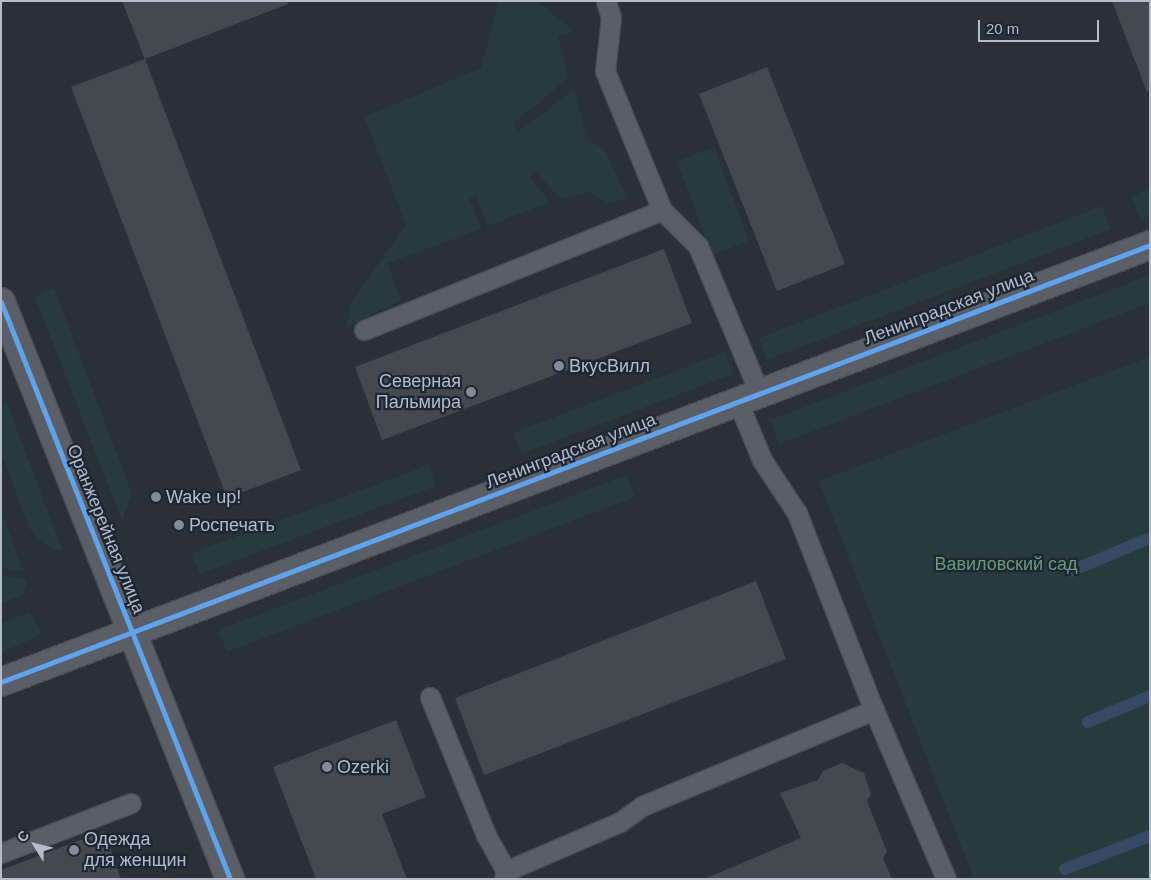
<!DOCTYPE html>
<html>
<head>
<meta charset="utf-8">
<style>
  body { margin:0 }
  #map { position:relative; width:1151px; height:880px; overflow:hidden; background:#2a3038; font-family:Arial,sans-serif }
  div>[style] { position:absolute }
  [style*='--x'] { left:calc(var(--x)*1px); top:calc(var(--y)*1px); width:calc(var(--w)*1px); rotate:calc(var(--a)*1deg) }
  .green>* { inset:0; background:#273a3e }
  .stream>* { height:12px; margin:-6px; padding:0 6px; transform-origin:6px; border-radius:6px; background:#384963 }
  .building>* { inset:0; background:#444950 }
  .roads { filter:drop-shadow(1px 0 #484c53) drop-shadow(-1px 0 #484c53) drop-shadow(0 1px #484c53) drop-shadow(0 -1px #484c53) }
  .service>* { height:19px; margin:-9.5px; padding:0 9.5px; transform-origin:9.5px; border-radius:9.5px; background:#5a5e66 }
  .tertiary>* { height:28px; margin:-14px; padding:0 14px; transform-origin:14px; border-radius:14px; background:#5a5e66 }
  .cycleway>* { height:5px; margin:-2.5px; padding:0 2.5px; transform-origin:2.5px; border-radius:2.5px; background:#60a3ed }
  .dots>* { width:14px; height:14px; translate:-50% -50%; box-sizing:border-box; border:2px solid #1d2633; border-radius:50% }
  span { translate:-50% -50%; white-space:nowrap; text-align:center; line-height:1.15; -webkit-text-stroke:4.5px #1d2633; paint-order:stroke }
  .street-label { font-size:18px; color:#b4bcc9 }
  .poi-label { font-size:18px; color:#b4bcc9 }
  .left { translate:0 -50%; text-align:left }
  .right { translate:-100% -50%; text-align:right }
  .park-label { font-size:18px; color:#6b9a76 }
  .frame { position:absolute; inset:0; border:2px solid #b4bcc9; pointer-events:none }
  .north { position:absolute; left:10px; top:820px; width:50px; height:50px; -webkit-text-stroke:4px #1d2633; paint-order:stroke; rotate:306deg; font-size:14px; font-weight:700; line-height:20px; text-align:center; color:#b4bcc9 }
  .north::after { content:''; display:block; margin:auto; width:18px; height:22px; background:#b4bcc9; clip-path:polygon(50% 0,100% 100%,50% 72%,0 100%) }
  .scale { position:absolute; left:978px; top:20px; width:121px; height:22px; box-sizing:border-box; border:2px solid #b4bcc9; border-top:0; padding-left:6px; font-size:15px; line-height:18px; white-space:nowrap; color:#b4bcc9; -webkit-text-stroke:4px #1d2633; paint-order:stroke }
</style>
</head>
<body>
<div id="map">
  <div class="green">
    <i style="clip-path:polygon(499px 1px,536px 1px,574px 31px,558px 36px,568px 78px,514px 123px,518px 131px,574px 90px,587px 140px,604px 148px,627px 198px,607px 204px,588px 191px,561px 199px,536px 172px,529px 176px,550px 202px,488px 226px,476px 196px,469px 199px,482px 229px,387px 263px,401px 300px,347px 327px,350px 305px,406px 224px,364px 117px,481px 68px)"></i>
    <i style="clip-path:polygon(714px 147px,749px 241px,712px 255px,677px 161px)"></i>
    <i style="clip-path:polygon(1150px 189px,1150px 215px,1140px 219px,1131px 196px)"></i>
    <i style="clip-path:polygon(1102px 206px,1111px 229px,767px 360px,759px 338px)"></i>
    <i style="clip-path:polygon(1150px 275px,1150px 303px,779px 444px,770px 420px)"></i>
    <i style="clip-path:polygon(54px 288px,132px 494px,122px 521px,35px 297px)"></i>
    <i style="clip-path:polygon(725px 352px,733px 374px,522px 454px,513px 433px)"></i>
    <i style="clip-path:polygon(1150px 357px,1150px 879px,974px 879px,819px 481px)"></i>
    <i style="clip-path:polygon(7px 403px,62px 549px,58px 550px,42px 543px,29px 528px,1px 452px,1px 406px)"></i>
    <i style="clip-path:polygon(429px 465px,436px 486px,200px 574px,192px 553px)"></i>
    <i style="clip-path:polygon(627px 475px,635px 497px,227px 652px,218px 630px)"></i>
    <i style="clip-path:polygon(1px 509px,22px 570px,1px 568px)"></i>
    <i style="clip-path:polygon(1px 576px,24px 578px,27px 583px,23px 595px,1px 603px)"></i>
    <i style="clip-path:polygon(30px 612px,42px 634px,1px 653px,1px 623px)"></i>
  </div>
  <div class="stream">
    <i style="--x:1071;--y:571;--w:86;--a:-22.7"></i>
    <i style="--x:1088;--y:722;--w:67;--a:-22.8"></i>
    <i style="--x:1065;--y:869;--w:91;--a:-21.2"></i>
  </div>
  <div class="building">
    <i style="clip-path:polygon(122px 1px,288px 1px,288px 4px,145px 59px)"></i>
    <i style="clip-path:polygon(1112px 1px,1150px 1px,1150px 91px,1147px 92px)"></i>
    <i style="clip-path:polygon(145px 59px,301px 470px,227px 498px,71px 87px)"></i>
    <i style="clip-path:polygon(767px 67px,845px 264px,777px 291px,699px 94px)"></i>
    <i style="clip-path:polygon(664px 249px,692px 323px,382px 440px,355px 367px)"></i>
    <i style="clip-path:polygon(756px 581px,786px 659px,484px 775px,455px 698px)"></i>
    <i style="clip-path:polygon(396px 720px,426px 797px,382px 814px,407px 879px,316px 879px,273px 767px)"></i>
    <i style="clip-path:polygon(842px 763px,864px 773px,871px 794px,867px 801px,887px 852px,883px 858px,892px 879px,704px 879px,801px 838px,780px 793px,818px 780px,823px 771px)"></i>
    <i style="clip-path:polygon(104px 831px,121px 879px,1px 879px,1px 870px)"></i>
  </div>
  <div class="roads">
    <div class="service">
      <i style="--x:606;--y:1;--w:17;--a:73"></i>
      <i style="--x:611;--y:17;--w:54;--a:96.3"></i>
      <i style="--x:605;--y:71;--w:150;--a:67.7"></i>
      <i style="--x:662;--y:210;--w:51;--a:45"></i>
      <i style="--x:698;--y:246;--w:160;--a:67.3"></i>
      <i style="--x:364;--y:330;--w:321;--a:-21.9"></i>
      <i style="--x:738;--y:402;--w:63;--a:67.5"></i>
      <i style="--x:762;--y:460;--w:64;--a:56.6"></i>
      <i style="--x:797;--y:513;--w:212;--a:68.7"></i>
      <i style="--x:874;--y:710;--w:184;--a:66.9"></i>
      <i style="--x:430;--y:697;--w:149;--a:67.9"></i>
      <i style="--x:486;--y:835;--w:41;--a:60.9"></i>
      <i style="--x:1;--y:853;--w:139;--a:-21"></i>
      <i style="--x:504;--y:879;--w:8;--a:-76"></i>
      <i style="--x:506;--y:871;--w:124;--a:-23.3"></i>
      <i style="--x:620;--y:822;--w:27;--a:-36"></i>
      <i style="--x:642;--y:806;--w:251;--a:-22.5"></i>
    </div>
    <div class="tertiary">
      <i style="--x:1;--y:302;--w:621;--a:68.35"></i>
      <i style="--x:1;--y:682;--w:1229;--a:-20.82"></i>
    </div>
  </div>
  <div class="cycleway">
    <i style="--x:1;--y:302;--w:621;--a:68.35"></i>
    <i style="--x:1;--y:682;--w:1229;--a:-20.82"></i>
  </div>
  <div class="dots">
    <i style="left:559px;top:366px;background:#848b96"></i>
    <i style="left:471px;top:392px;background:#848b96"></i>
    <i style="left:156px;top:497px;background:#848b96"></i>
    <i style="left:179px;top:525px;background:#848b96"></i>
    <i style="left:327px;top:767px;background:#848b96"></i>
    <i style="left:74px;top:850px;background:#848b96"></i>
  </div>
  <div class="street-label">
    <span style="left:949px;top:307px;rotate:-21deg">Ленинградская улица</span>
    <span style="left:571px;top:451px;rotate:-21deg">Ленинградская улица</span>
    <span style="left:106px;top:529px;rotate:68deg">Оранжерейная улица</span>
  </div>
  <div class="poi-label">
    <span class="left" style="left:569px;top:366px">ВкусВилл</span>
    <span class="right" style="left:461px;top:392px">Северная<br>Пальмира</span>
    <span class="left" style="left:166px;top:497px">Wake up!</span>
    <span class="left" style="left:189px;top:525px">Роспечать</span>
    <span class="left" style="left:337px;top:767px">Ozerki</span>
    <span class="left" style="left:84px;top:850px">Одежда<br>для женщин</span>
  </div>
  <div class="park-label">
    <span style="left:1006px;top:564px">Вавиловский сад</span>
  </div>
  <div class="frame"></div>
  <div class="north">С</div>
  <div class="scale">20 m</div>
</div>
</body>
</html>
